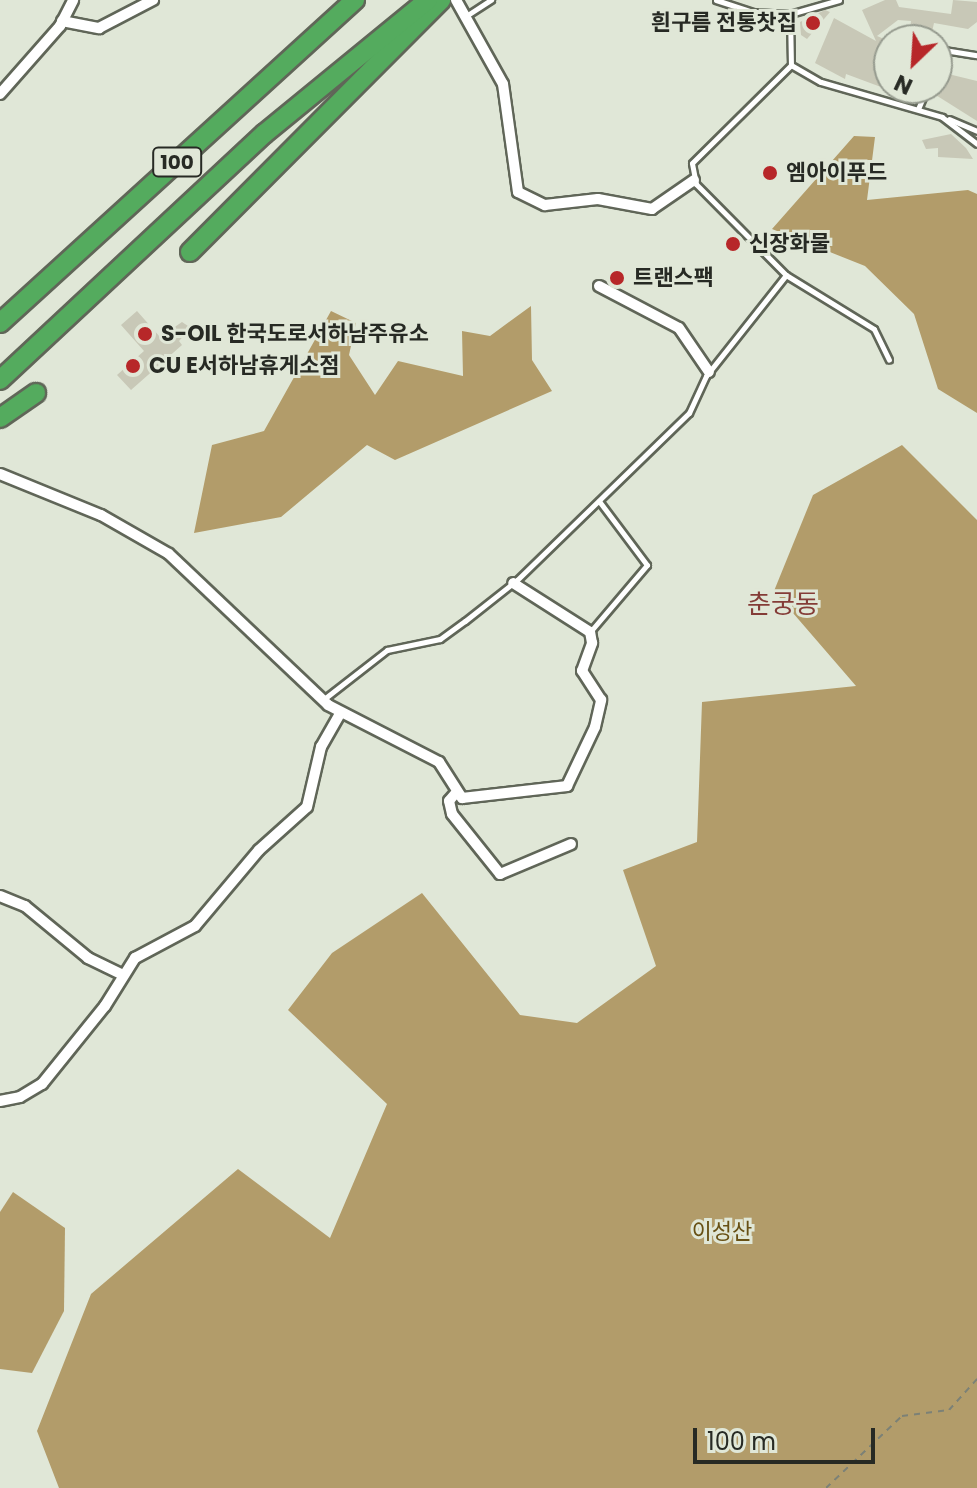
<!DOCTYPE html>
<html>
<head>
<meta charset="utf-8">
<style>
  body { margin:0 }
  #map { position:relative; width:977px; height:1488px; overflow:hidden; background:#e0e7d7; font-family:Poppins,"Noto Sans KR",sans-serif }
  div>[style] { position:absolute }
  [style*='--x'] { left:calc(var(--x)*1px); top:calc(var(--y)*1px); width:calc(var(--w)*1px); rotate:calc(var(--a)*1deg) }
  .forest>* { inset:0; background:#b29c6a }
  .building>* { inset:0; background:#c8c8b7 }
  .path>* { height:2px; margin-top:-1px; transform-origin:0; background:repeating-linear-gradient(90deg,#7c8176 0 6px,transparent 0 12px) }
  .roads { filter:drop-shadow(2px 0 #606658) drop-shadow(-2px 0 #606658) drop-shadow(0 2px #606658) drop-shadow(0 -2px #606658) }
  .lane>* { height:5px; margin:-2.5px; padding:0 2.5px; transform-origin:2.5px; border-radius:2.5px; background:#fff }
  .street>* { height:10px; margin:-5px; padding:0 5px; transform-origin:5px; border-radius:5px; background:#fff }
  .highway>* { height:18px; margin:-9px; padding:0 9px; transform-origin:9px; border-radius:9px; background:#54ab5e }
  .dots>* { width:22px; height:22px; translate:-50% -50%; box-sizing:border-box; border:4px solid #e0e7d7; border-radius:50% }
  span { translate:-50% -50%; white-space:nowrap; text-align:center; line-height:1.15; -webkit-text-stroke:6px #e0e7d7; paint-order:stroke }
  .shield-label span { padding:2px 6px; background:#e0e7d7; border:2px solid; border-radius:6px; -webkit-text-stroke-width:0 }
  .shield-label { font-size:20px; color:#272a24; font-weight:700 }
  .poi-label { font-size:22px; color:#272a24; font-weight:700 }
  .right { translate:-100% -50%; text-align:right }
  .left { translate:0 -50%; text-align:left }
  .park-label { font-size:22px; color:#675014 }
  .quarter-label { font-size:26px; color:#843c37 }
  .north { position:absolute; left:873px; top:24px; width:80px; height:80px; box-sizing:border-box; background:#e0e7d7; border:2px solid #969b8f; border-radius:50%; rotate:205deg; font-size:22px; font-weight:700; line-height:32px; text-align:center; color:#272a24 }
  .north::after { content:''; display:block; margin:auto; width:28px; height:36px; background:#b72729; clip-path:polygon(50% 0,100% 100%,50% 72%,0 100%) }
  .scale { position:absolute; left:693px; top:1428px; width:182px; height:36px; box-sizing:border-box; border:4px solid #272a24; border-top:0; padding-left:10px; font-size:24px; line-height:28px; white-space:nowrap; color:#272a24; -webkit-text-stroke:6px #e0e7d7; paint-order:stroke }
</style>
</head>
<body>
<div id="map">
  <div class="forest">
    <i style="clip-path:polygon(854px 136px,875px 137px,867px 200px,968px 190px,977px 194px,977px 413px,938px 389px,914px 314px,865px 266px,772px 229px)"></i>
    <i style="clip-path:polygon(531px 306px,532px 360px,552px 391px,395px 460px,367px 445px,281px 517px,194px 533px,212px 445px,264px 431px,331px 311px,356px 323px,349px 355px,375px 395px,398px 361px,463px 376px,462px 331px,490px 336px)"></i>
    <i style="clip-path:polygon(902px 445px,977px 520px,977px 1488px,59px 1488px,37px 1431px,91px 1294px,238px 1169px,330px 1238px,387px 1104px,288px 1010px,332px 953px,422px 893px,520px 1015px,577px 1023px,656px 966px,623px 870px,697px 842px,702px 702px,856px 686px,774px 591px,813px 495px)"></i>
    <i style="clip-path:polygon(13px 1192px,65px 1228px,64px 1311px,32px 1373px,0 1369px,0 1212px)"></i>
  </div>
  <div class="building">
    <i style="clip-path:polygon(885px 0,896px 0,899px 7px,951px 14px,953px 0,977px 2px,977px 22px,968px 29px,934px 23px,932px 32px,910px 29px,911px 21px,898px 20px,877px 36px,889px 41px,889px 90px,846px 74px,845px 79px,815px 63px,834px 18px,876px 41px,862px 10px)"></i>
    <i style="clip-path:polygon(825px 10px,830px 12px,807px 39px,801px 35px,800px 22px)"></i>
    <i style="clip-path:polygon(940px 72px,977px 81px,977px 121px,931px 92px)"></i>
    <i style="clip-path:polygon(951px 134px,966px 148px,973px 159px,938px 157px,938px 148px,926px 149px,922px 140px)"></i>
    <i style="clip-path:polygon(137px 311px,160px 337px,182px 322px,191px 328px,179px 341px,182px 345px,131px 390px,117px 375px,144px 351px,121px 325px)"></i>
  </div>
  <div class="path">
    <i style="--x:826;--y:1488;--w:105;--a:-43.5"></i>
    <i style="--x:902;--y:1416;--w:47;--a:-7.3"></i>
    <i style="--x:949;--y:1410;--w:42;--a:-47.9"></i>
  </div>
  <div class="roads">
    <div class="lane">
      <i style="--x:716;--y:0;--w:40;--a:18"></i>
      <i style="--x:754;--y:12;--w:36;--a:3"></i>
      <i style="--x:839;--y:0;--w:51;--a:164.1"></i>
      <i style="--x:790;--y:14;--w:51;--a:88.9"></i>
      <i style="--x:791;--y:65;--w:34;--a:30"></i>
      <i style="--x:821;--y:82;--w:126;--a:16.1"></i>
      <i style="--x:942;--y:117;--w:44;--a:37.6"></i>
      <i style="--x:466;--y:16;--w:30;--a:-33"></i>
      <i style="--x:937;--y:66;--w:17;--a:-66"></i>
      <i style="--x:944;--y:50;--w:33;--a:9"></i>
      <i style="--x:918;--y:109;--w:23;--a:-67"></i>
      <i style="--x:949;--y:119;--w:30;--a:23"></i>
      <i style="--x:786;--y:275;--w:103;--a:31.5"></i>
      <i style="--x:874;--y:329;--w:34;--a:64"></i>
      <i style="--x:590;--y:632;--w:88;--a:-49.6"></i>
      <i style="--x:647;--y:565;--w:80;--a:-126.9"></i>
      <i style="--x:324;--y:699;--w:80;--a:-37.9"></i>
      <i style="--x:387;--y:650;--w:54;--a:-11.7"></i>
      <i style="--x:440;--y:639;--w:31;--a:-36"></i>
      <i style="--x:465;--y:621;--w:66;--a:-38.3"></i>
      <i style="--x:517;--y:580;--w:240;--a:-44.2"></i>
      <i style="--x:689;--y:413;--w:41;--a:-65.3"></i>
      <i style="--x:706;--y:376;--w:129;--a:-51.6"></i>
      <i style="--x:786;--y:275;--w:128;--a:-134.7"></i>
      <i style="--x:696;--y:184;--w:21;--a:-101"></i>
      <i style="--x:692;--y:163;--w:139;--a:-44.7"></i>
    </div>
    <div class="street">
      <i style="--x:456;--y:0;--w:96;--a:60.8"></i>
      <i style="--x:503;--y:84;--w:109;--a:82.1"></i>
      <i style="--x:518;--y:192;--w:30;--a:26"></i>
      <i style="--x:545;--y:205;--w:53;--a:-6.5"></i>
      <i style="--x:598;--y:199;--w:55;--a:10.5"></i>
      <i style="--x:652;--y:209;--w:51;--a:-34.6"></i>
      <i style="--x:62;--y:21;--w:38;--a:11"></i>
      <i style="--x:99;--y:28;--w:61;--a:-27.4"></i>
      <i style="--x:0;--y:94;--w:91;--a:-48.6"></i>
      <i style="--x:60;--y:26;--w:29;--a:-63"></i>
      <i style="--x:599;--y:286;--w:90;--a:27.7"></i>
      <i style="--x:679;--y:328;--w:53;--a:55.7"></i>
      <i style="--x:0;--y:474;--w:109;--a:22.1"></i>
      <i style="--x:101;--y:515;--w:78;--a:29.8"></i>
      <i style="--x:169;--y:554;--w:219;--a:43.5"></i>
      <i style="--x:328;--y:705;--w:125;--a:27.2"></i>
      <i style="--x:439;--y:762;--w:43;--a:57.4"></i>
      <i style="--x:462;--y:798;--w:106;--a:-6.5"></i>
      <i style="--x:567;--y:786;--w:65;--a:-64.6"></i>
      <i style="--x:595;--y:727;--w:28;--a:-77"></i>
      <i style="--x:601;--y:700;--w:35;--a:-123"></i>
      <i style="--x:582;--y:671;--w:30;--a:-70"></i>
      <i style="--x:592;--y:643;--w:11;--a:-100"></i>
      <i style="--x:590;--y:632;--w:91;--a:-147.5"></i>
      <i style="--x:455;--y:794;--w:9;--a:131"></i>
      <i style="--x:449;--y:801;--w:13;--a:77"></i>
      <i style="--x:452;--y:814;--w:77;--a:51.3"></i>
      <i style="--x:500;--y:874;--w:77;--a:-22.9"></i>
      <i style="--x:0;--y:896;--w:27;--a:22"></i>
      <i style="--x:25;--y:906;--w:82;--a:39.5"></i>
      <i style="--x:88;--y:958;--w:39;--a:26"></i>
      <i style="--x:0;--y:1101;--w:20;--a:-11"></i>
      <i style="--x:20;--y:1097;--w:26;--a:-31"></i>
      <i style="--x:42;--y:1084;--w:100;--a:-51.1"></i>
      <i style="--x:105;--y:1006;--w:57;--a:-58"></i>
      <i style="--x:135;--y:958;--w:68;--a:-28.1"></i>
      <i style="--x:195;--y:926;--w:99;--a:-49.9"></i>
      <i style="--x:259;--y:850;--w:64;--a:-41.9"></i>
      <i style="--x:307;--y:807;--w:62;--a:-76.9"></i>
      <i style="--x:321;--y:747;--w:40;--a:-60.3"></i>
    </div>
    <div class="highway">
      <i style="--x:190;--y:252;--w:356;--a:-45.1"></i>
      <i style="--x:0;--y:323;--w:480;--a:-42.3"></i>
      <i style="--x:0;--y:380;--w:361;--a:-43"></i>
      <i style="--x:264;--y:134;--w:212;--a:-39.3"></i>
      <i style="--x:0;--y:418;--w:44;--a:-34.8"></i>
    </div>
  </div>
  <div class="dots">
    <i style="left:813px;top:23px;background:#b72729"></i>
    <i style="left:770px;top:173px;background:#b72729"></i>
    <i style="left:733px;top:244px;background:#b72729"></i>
    <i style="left:617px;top:278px;background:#b72729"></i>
    <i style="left:145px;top:334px;background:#b72729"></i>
    <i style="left:133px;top:366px;background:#b72729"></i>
  </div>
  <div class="shield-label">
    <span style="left:177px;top:162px">100</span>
  </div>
  <div class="poi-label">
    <span class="right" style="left:797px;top:23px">흰구름 전통찻집</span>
    <span class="left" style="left:786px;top:173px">엠아이푸드</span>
    <span class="left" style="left:749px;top:244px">신장화물</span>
    <span class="left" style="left:633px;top:278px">트랜스팩</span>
    <span class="left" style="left:161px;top:334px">S-OIL 한국도로서하남주유소</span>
    <span class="left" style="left:149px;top:366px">CU E서하남휴게소점</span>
  </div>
  <div class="park-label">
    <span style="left:722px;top:1232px">이성산</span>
  </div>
  <div class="quarter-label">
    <span style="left:783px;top:605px">춘궁동</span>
  </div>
  <div class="north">N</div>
  <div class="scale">100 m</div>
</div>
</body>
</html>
